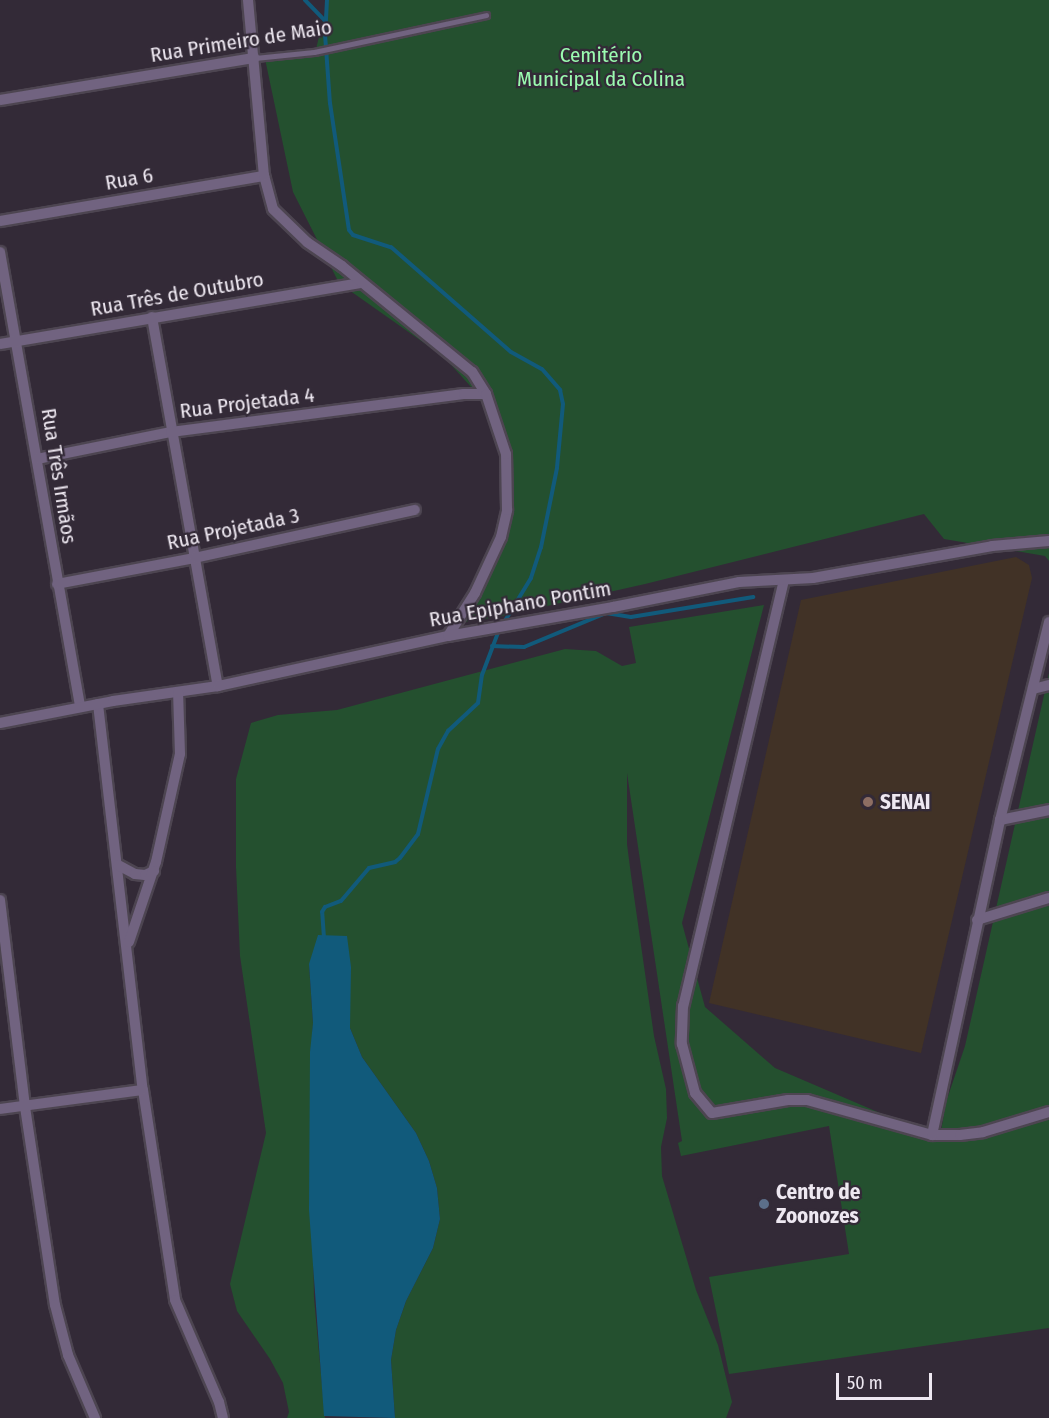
<!DOCTYPE html>
<html>
<head>
<meta charset="utf-8">
<style>
  body { margin:0 }
  #map { position:relative; width:1049px; height:1418px; overflow:hidden; background:#332a37; font-family:"Fira Sans Condensed",sans-serif }
  div>[style] { position:absolute }
  [style*='--x'] { left:calc(var(--x)*1px); top:calc(var(--y)*1px); width:calc(var(--w)*1px); rotate:calc(var(--a)*1deg) }
  .education>* { inset:0; background:#413226 }
  .green>* { inset:0; background:#24502f }
  .water>* { inset:0; background:#115a7b }
  .stream>* { height:4px; margin:-2px; padding:0 2px; transform-origin:2px; border-radius:2px; background:#115a7b }
  .roads { filter:drop-shadow(2px 0 #4d4551) drop-shadow(-2px 0 #4d4551) drop-shadow(0 2px #4d4551) drop-shadow(0 -2px #4d4551) }
  .lane>* { height:5px; margin:-2.5px; padding:0 2.5px; transform-origin:2.5px; border-radius:2.5px; background:#716380 }
  .street>* { height:10px; margin:-5px; padding:0 5px; transform-origin:5px; border-radius:5px; background:#716380 }
  .dots>* { width:16px; height:16px; translate:-50% -50%; box-sizing:border-box; border:3px solid #332a37; border-radius:50% }
  span { translate:-50% -50%; white-space:nowrap; text-align:center; line-height:1.15; -webkit-text-stroke:4.5px #332a37; paint-order:stroke }
  .street-label { font-size:21px; color:#eee8f1 }
  .park-label { font-size:21px; color:#9bfbb0 }
  .poi-label { font-size:21px; color:#eee8f1; font-weight:700 }
  .left { translate:0 -50%; text-align:left }
  .scale { position:absolute; left:836px; top:1373px; width:96px; height:27px; box-sizing:border-box; border:3px solid #eee8f1; border-top:0; padding-left:8px; font-size:18px; line-height:21px; white-space:nowrap; color:#eee8f1; -webkit-text-stroke:4px #332a37; paint-order:stroke }
</style>
</head>
<body>
<div id="map">
  <div class="education">
    <i style="clip-path:polygon(1016px 557px,1029px 565px,1032px 578px,921px 1053px,709px 1003px,801px 600px)"></i>
  </div>
  <div class="green">
    <i style="clip-path:polygon(328px 0,1049px 0,1049px 561px,1045px 556px,944px 539px,924px 514px,645px 584px,498px 617px,437px 626px,474px 604px,495px 554px,511px 481px,482px 399px,444px 357px,339px 283px,293px 192px,264px 54px,316px 49px)"></i>
    <i style="clip-path:polygon(764px 605px,682px 923px,705px 1007px,775px 1068px,901px 1122px,941px 1131px,946px 1102px,965px 1046px,1049px 673px,1049px 1328px,729px 1374px,709px 1277px,849px 1254px,829px 1126px,681px 1156px,678px 1143px,682px 1141px,627px 773px,627px 844px,631px 875px,654px 1036px,666px 1089px,667px 1118px,661px 1147px,662px 1176px,696px 1290px,718px 1345px,732px 1402px,726px 1418px,395px 1418px,391px 1360px,396px 1330px,406px 1301px,433px 1248px,440px 1219px,437px 1188px,429px 1161px,416px 1133px,362px 1057px,350px 1028px,349px 997px,309px 964px,313px 1023px,310px 1080px,314px 1298px,325px 1418px,287px 1418px,289px 1412px,283px 1383px,270px 1359px,237px 1311px,230px 1284px,266px 1133px,240px 956px,236px 867px,236px 779px,251px 723px,278px 715px,337px 710px,565px 649px,596px 651px,622px 666px,636px 663px,629px 627px)"></i>
  </div>
  <div class="water">
    <i style="clip-path:polygon(318px 935px,347px 936px,351px 967px,350px 1028px,362px 1057px,416px 1133px,429px 1161px,437px 1188px,440px 1219px,433px 1248px,406px 1301px,396px 1330px,391px 1360px,395px 1418px,324px 1416px,309px 1210px,310px 1052px,313px 1023px,309px 964px)"></i>
  </div>
  <div class="stream">
    <i style="--x:305;--y:0;--w:29;--a:46"></i>
    <i style="--x:327;--y:0;--w:34;--a:93"></i>
    <i style="--x:325;--y:34;--w:69;--a:85.9"></i>
    <i style="--x:330;--y:103;--w:128;--a:81.5"></i>
    <i style="--x:349;--y:230;--w:6;--a:51"></i>
    <i style="--x:353;--y:235;--w:40;--a:18"></i>
    <i style="--x:391;--y:247;--w:159;--a:41.2"></i>
    <i style="--x:511;--y:352;--w:35;--a:29"></i>
    <i style="--x:542;--y:369;--w:28;--a:49"></i>
    <i style="--x:560;--y:390;--w:14;--a:78"></i>
    <i style="--x:563;--y:404;--w:64;--a:95.4"></i>
    <i style="--x:557;--y:468;--w:81;--a:101.4"></i>
    <i style="--x:541;--y:547;--w:33;--a:108"></i>
    <i style="--x:531;--y:578;--w:54;--a:121.3"></i>
    <i style="--x:492;--y:646;--w:32;--a:2"></i>
    <i style="--x:524;--y:647;--w:89;--a:-22.5"></i>
    <i style="--x:606;--y:613;--w:25;--a:9"></i>
    <i style="--x:631;--y:617;--w:124;--a:-9.3"></i>
    <i style="--x:324;--y:938;--w:26;--a:-94"></i>
    <i style="--x:322;--y:912;--w:6;--a:-59"></i>
    <i style="--x:325;--y:907;--w:17;--a:-21"></i>
    <i style="--x:341;--y:901;--w:43;--a:-49.7"></i>
    <i style="--x:369;--y:868;--w:27;--a:-13"></i>
    <i style="--x:395;--y:862;--w:6;--a:-39"></i>
    <i style="--x:400;--y:858;--w:30;--a:-53"></i>
    <i style="--x:418;--y:834;--w:87;--a:-76.8"></i>
    <i style="--x:438;--y:749;--w:21;--a:-61"></i>
    <i style="--x:448;--y:731;--w:41;--a:-43"></i>
    <i style="--x:478;--y:703;--w:28;--a:-82"></i>
    <i style="--x:482;--y:675;--w:48;--a:-69.3"></i>
  </div>
  <div class="roads">
    <div class="lane">
      <i style="--x:255;--y:58;--w:59;--a:-5.8"></i>
      <i style="--x:314;--y:52;--w:176;--a:-12.1"></i>
    </div>
    <div class="street">
      <i style="--x:0;--y:100;--w:258;--a:-9.4"></i>
      <i style="--x:0;--y:221;--w:268;--a:-9.7"></i>
      <i style="--x:0;--y:252;--w:462;--a:80"></i>
      <i style="--x:152;--y:317;--w:375;--a:79.9"></i>
      <i style="--x:0;--y:344;--w:365;--a:-9.6"></i>
      <i style="--x:37;--y:459;--w:137;--a:-11.4"></i>
      <i style="--x:171;--y:432;--w:295;--a:-7.4"></i>
      <i style="--x:464;--y:394;--w:22;--a:0"></i>
      <i style="--x:486;--y:394;--w:26;--a:-122"></i>
      <i style="--x:472;--y:372;--w:168;--a:-140.8"></i>
      <i style="--x:342;--y:266;--w:42;--a:-145.6"></i>
      <i style="--x:307;--y:242;--w:47;--a:-135.9"></i>
      <i style="--x:273;--y:209;--w:34;--a:-105"></i>
      <i style="--x:264;--y:176;--w:177;--a:-95.2"></i>
      <i style="--x:784;--y:580;--w:438;--a:103.3"></i>
      <i style="--x:683;--y:1006;--w:38;--a:92"></i>
      <i style="--x:682;--y:1044;--w:51;--a:75.1"></i>
      <i style="--x:695;--y:1093;--w:26;--a:50"></i>
      <i style="--x:712;--y:1113;--w:77;--a:-9.7"></i>
      <i style="--x:788;--y:1100;--w:19;--a:0"></i>
      <i style="--x:807;--y:1100;--w:130;--a:15.6"></i>
      <i style="--x:932;--y:1135;--w:28;--a:0"></i>
      <i style="--x:960;--y:1135;--w:23;--a:-7"></i>
      <i style="--x:983;--y:1132;--w:69;--a:-16.9"></i>
      <i style="--x:57;--y:584;--w:139;--a:-10.7"></i>
      <i style="--x:194;--y:558;--w:226;--a:-12.3"></i>
      <i style="--x:448;--y:636;--w:51;--a:-57.9"></i>
      <i style="--x:475;--y:593;--w:62;--a:-65.1"></i>
      <i style="--x:501;--y:537;--w:28;--a:-77"></i>
      <i style="--x:507;--y:510;--w:56;--a:-91"></i>
      <i style="--x:506;--y:454;--w:63;--a:-108.4"></i>
      <i style="--x:1033;--y:689;--w:16;--a:-14"></i>
      <i style="--x:98;--y:704;--w:389;--a:83.4"></i>
      <i style="--x:143;--y:1090;--w:212;--a:81.3"></i>
      <i style="--x:175;--y:1300;--w:111;--a:66.7"></i>
      <i style="--x:219;--y:1402;--w:16;--a:76"></i>
      <i style="--x:0;--y:723;--w:115;--a:-11"></i>
      <i style="--x:113;--y:701;--w:106;--a:-8.1"></i>
      <i style="--x:218;--y:686;--w:235;--a:-12.3"></i>
      <i style="--x:448;--y:636;--w:168;--a:-10"></i>
      <i style="--x:613;--y:607;--w:128;--a:-11.2"></i>
      <i style="--x:739;--y:582;--w:74;--a:-3.1"></i>
      <i style="--x:813;--y:578;--w:182;--a:-10.1"></i>
      <i style="--x:992;--y:546;--w:57;--a:-5"></i>
      <i style="--x:1000;--y:820;--w:50;--a:-11.5"></i>
      <i style="--x:118;--y:865;--w:19;--a:28"></i>
      <i style="--x:135;--y:874;--w:10;--a:6"></i>
      <i style="--x:145;--y:875;--w:10;--a:-24"></i>
      <i style="--x:0;--y:900;--w:209;--a:83.1"></i>
      <i style="--x:25;--y:1107;--w:200;--a:81.4"></i>
      <i style="--x:55;--y:1305;--w:52;--a:75.4"></i>
      <i style="--x:68;--y:1355;--w:69;--a:66.8"></i>
      <i style="--x:977;--y:920;--w:75;--a:-17"></i>
      <i style="--x:129;--y:942;--w:84;--a:-71.4"></i>
      <i style="--x:156;--y:862;--w:111;--a:-77.5"></i>
      <i style="--x:180;--y:754;--w:62;--a:-91.8"></i>
      <i style="--x:0;--y:1109;--w:144;--a:-7.6"></i>
      <i style="--x:932;--y:1135;--w:322;--a:-77.8"></i>
      <i style="--x:1000;--y:820;--w:204;--a:-76.1"></i>
    </div>
  </div>
  <div class="dots">
    <i style="left:868px;top:802px;background:#8d6e63"></i>
    <i style="left:764px;top:1204px;background:#5c6f8a"></i>
  </div>
  <div class="street-label">
    <span style="left:241px;top:41px;rotate:-9deg">Rua Primeiro de Maio</span>
    <span style="left:129px;top:179px;rotate:-10deg">Rua 6</span>
    <span style="left:177px;top:294px;rotate:-10deg">Rua Três de Outubro</span>
    <span style="left:247px;top:403px;rotate:-7deg">Rua Projetada 4</span>
    <span style="left:59px;top:476px;rotate:81deg">Rua Três Irmãos</span>
    <span style="left:233px;top:529px;rotate:-12deg">Rua Projetada 3</span>
    <span style="left:520px;top:604px;rotate:-10deg">Rua Epiphano Pontim</span>
  </div>
  <div class="park-label">
    <span style="left:601px;top:67px">Cemitério<br>Municipal da Colina</span>
  </div>
  <div class="poi-label">
    <span class="left" style="left:880px;top:802px">SENAI</span>
    <span class="left" style="left:776px;top:1204px">Centro de<br>Zoonozes</span>
  </div>
  <div class="scale">50 m</div>
</div>
</body>
</html>
